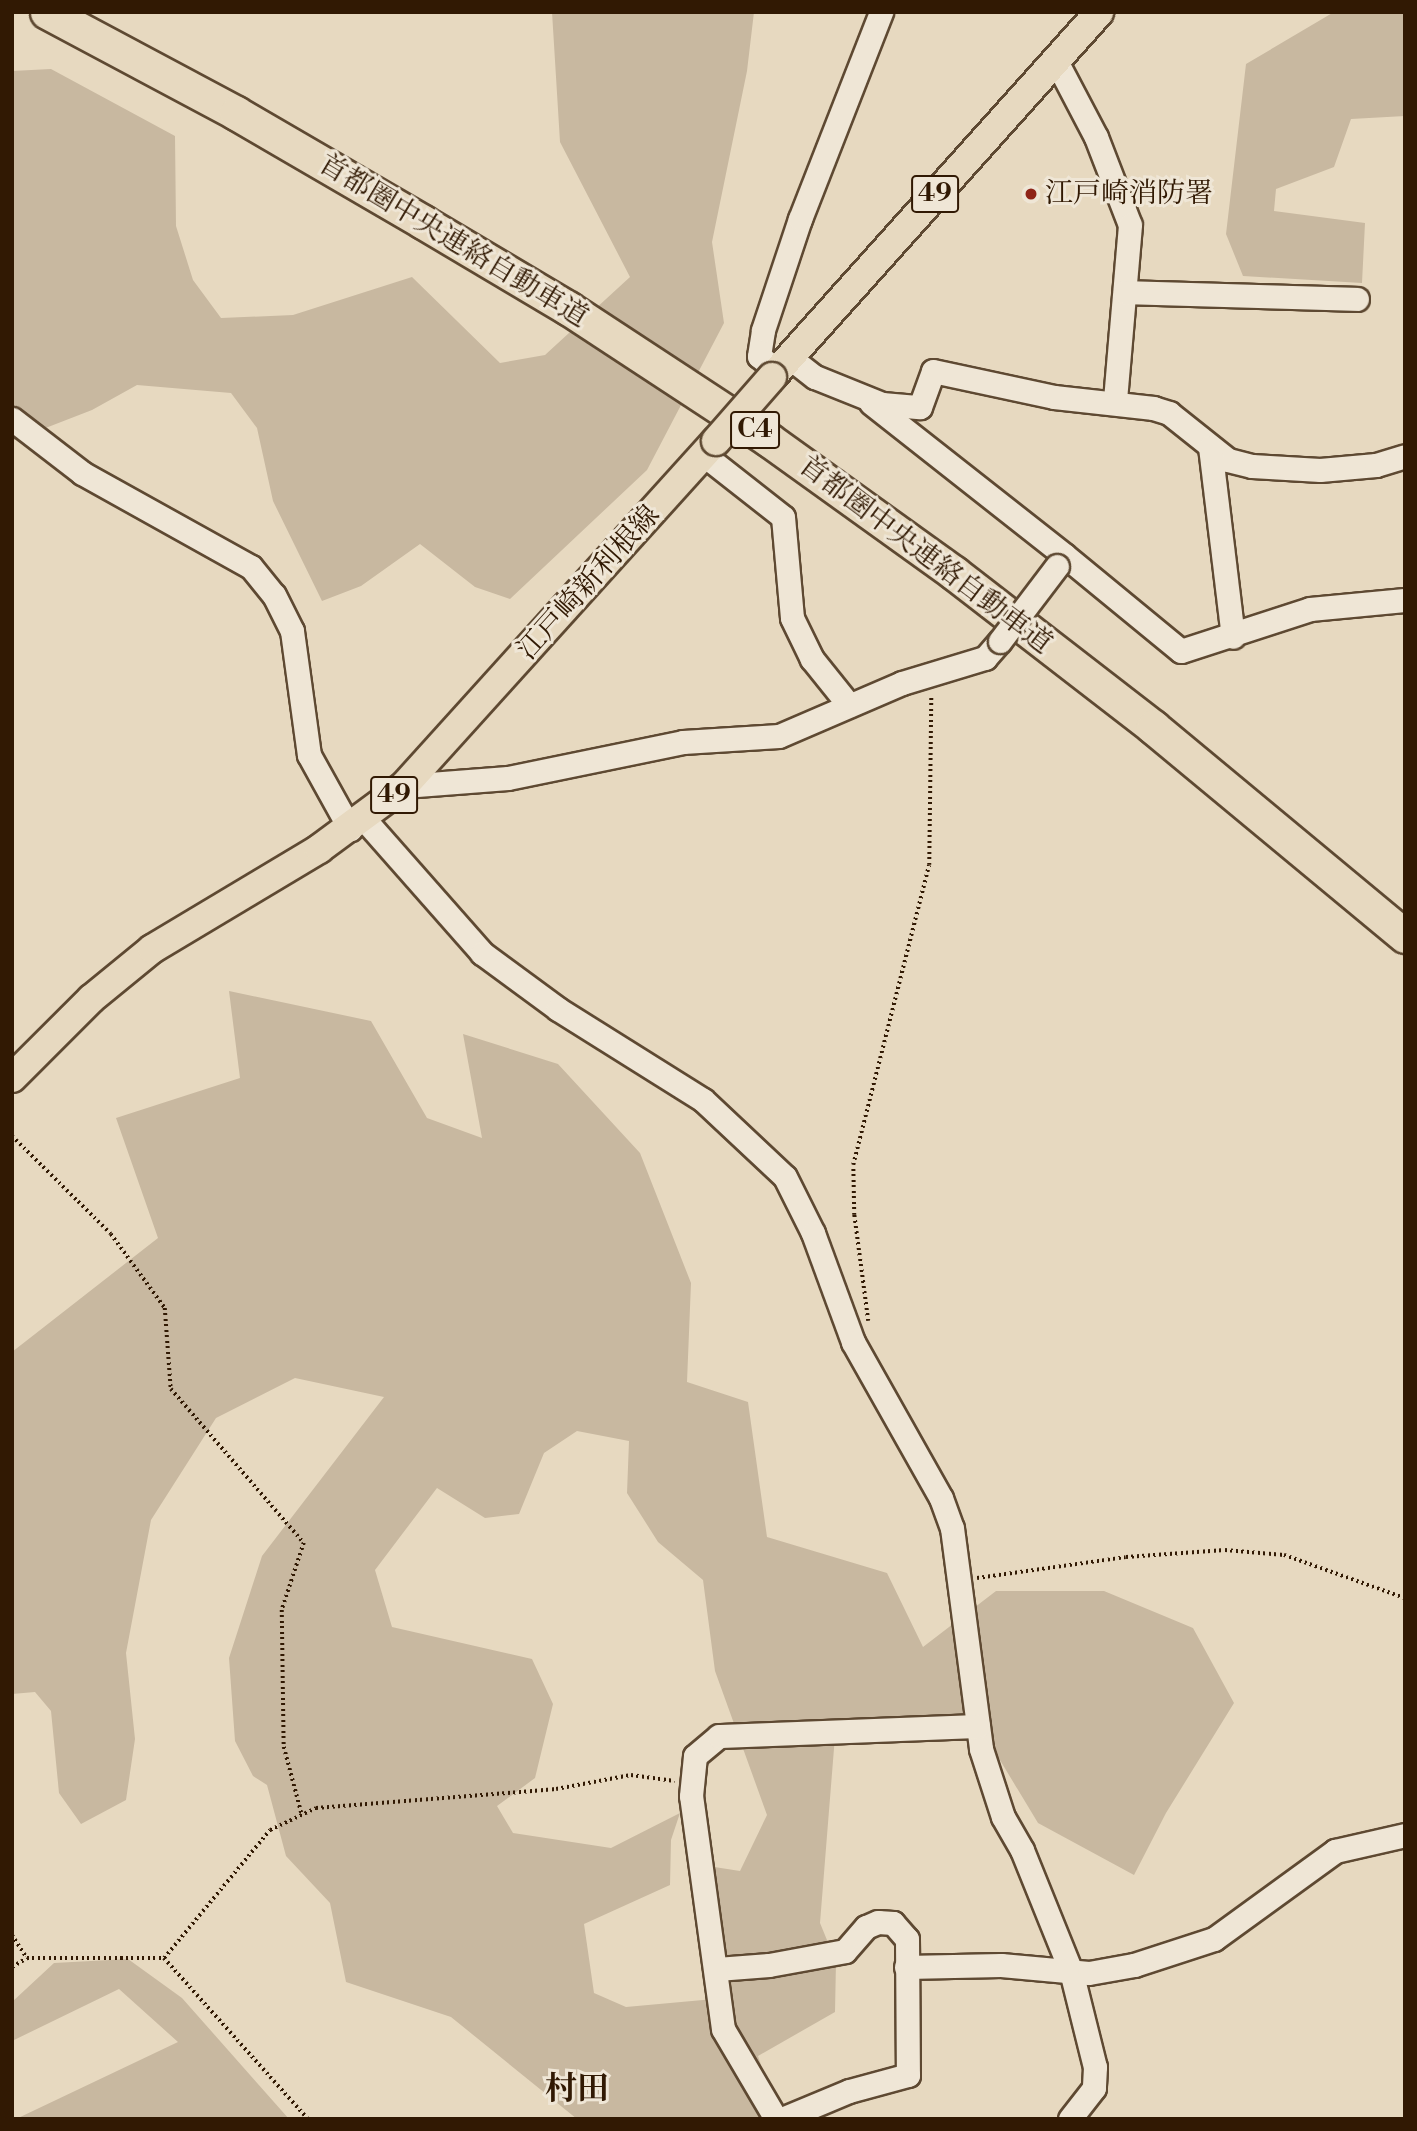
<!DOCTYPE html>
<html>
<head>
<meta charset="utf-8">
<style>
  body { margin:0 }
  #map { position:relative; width:1417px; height:2131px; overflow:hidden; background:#e7d9c0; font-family:"Libre Bodoni","Noto Serif JP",serif }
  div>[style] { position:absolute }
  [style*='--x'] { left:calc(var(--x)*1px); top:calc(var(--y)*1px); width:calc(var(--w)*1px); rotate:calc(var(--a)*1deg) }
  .green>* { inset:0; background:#c8b8a0 }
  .path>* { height:3.5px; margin-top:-1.75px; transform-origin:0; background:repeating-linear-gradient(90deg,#311903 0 2px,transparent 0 5.5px) }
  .roads { filter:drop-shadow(2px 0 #5e4932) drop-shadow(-2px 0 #5e4932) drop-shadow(0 2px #5e4932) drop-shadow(0 -2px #5e4932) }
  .minor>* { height:23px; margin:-11.5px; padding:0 11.5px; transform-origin:11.5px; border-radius:11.5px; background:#efe6d6 }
  .major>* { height:28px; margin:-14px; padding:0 14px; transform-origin:14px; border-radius:14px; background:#e7d9c0 }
  .highway>* { height:33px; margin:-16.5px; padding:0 16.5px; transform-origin:16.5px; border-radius:16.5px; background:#e7d9c0 }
  .bridges { filter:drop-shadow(2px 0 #5e4932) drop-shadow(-2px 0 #5e4932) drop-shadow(0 2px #5e4932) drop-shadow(0 -2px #5e4932) }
  .minor-bridge>* { height:23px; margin:-11.5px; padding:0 11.5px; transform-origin:11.5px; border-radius:11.5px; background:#efe6d6 }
  .major-bridge>* { height:28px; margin:-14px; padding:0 14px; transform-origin:14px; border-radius:14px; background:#e7d9c0 }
  .dots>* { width:19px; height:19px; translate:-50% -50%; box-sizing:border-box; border:4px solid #efe6d6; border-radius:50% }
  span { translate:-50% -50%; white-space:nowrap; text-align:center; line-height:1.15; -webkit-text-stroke:6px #efe6d6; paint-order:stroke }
  .shield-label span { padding:2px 5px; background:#efe6d6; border:2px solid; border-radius:5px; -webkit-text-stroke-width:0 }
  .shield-label { font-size:26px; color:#311903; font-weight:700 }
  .poi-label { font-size:28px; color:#311903 }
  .left { translate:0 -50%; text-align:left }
  .street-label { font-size:28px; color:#311903 }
  .quarter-label { font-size:32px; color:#311903; font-weight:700 }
  .frame { position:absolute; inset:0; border:14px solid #311903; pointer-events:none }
</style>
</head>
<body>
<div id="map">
  <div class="green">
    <i style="clip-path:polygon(552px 12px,754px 12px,747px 71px,712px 242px,724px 323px,647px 470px,510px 599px,475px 587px,420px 544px,361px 586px,322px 601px,273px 501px,257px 428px,231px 393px,137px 385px,92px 410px,12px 441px,12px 71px,51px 69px,175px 136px,176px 226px,193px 280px,221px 318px,293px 315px,412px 277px,500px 363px,545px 355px,630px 277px,560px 142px)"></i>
    <i style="clip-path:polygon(1334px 12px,1405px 12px,1405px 116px,1351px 119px,1334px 167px,1276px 189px,1274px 211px,1365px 223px,1362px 283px,1243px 276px,1226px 234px,1246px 64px)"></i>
    <i style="clip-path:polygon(evenodd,229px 991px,371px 1021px,427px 1118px,482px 1138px,463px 1034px,558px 1064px,640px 1153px,691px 1283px,687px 1382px,748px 1402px,767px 1537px,887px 1573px,923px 1647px,996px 1591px,1104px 1591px,1193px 1628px,1234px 1703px,1166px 1813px,1134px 1875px,1038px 1823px,983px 1732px,835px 1736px,820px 1923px,836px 1962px,835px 2012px,758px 2056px,779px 2119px,577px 2119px,451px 2017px,346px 1982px,330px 1903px,286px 1856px,267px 1785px,253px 1776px,235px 1741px,229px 1658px,262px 1556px,384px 1397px,295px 1378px,216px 1418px,151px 1520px,126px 1653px,135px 1739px,126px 1800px,81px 1824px,59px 1793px,51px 1711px,35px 1692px,12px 1694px,12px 1352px,158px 1238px,116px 1118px,240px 1078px,229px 991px,577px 1431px,629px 1441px,627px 1493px,658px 1542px,703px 1580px,715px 1671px,767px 1815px,740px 1871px,708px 1866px,714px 1999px,626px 2007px,594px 1993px,584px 1924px,670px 1885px,671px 1840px,680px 1813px,611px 1848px,513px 1833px,497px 1806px,535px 1778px,553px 1704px,532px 1659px,392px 1627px,375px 1570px,437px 1488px,485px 1518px,519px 1514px,544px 1453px,577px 1431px)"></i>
    <i style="clip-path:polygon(128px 1959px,182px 1998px,289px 2119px,16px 2119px,178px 2042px,119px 1989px,12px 2041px,12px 2002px,54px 1963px)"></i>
  </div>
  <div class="path">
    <i style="--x:12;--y:1136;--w:139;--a:44.7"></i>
    <i style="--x:111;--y:1234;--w:92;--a:53.9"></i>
    <i style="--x:165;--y:1308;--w:81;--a:85.8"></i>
    <i style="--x:171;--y:1389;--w:203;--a:49.2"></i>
    <i style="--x:304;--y:1543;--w:71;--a:108.2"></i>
    <i style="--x:282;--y:1610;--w:137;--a:89.2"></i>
    <i style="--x:284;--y:1747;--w:70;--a:75.2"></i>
    <i style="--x:868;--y:1321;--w:107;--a:-97.5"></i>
    <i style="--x:854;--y:1215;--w:50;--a:-91.1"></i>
    <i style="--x:853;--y:1165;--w:309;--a:-75.8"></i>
    <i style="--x:929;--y:865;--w:170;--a:-89.3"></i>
    <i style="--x:977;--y:1578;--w:150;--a:-8"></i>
    <i style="--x:1126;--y:1557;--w:99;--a:-4"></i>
    <i style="--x:1225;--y:1550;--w:59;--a:4.8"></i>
    <i style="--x:1284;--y:1555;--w:128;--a:19.6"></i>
    <i style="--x:12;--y:1935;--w:27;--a:57"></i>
    <i style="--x:27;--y:1958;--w:137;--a:0"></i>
    <i style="--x:164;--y:1958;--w:216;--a:48.2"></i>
    <i style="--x:164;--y:1958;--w:166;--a:-50.4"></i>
    <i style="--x:270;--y:1830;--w:51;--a:-25.6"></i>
    <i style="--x:316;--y:1808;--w:241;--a:-4.5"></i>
    <i style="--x:556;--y:1789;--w:76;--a:-10.6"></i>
    <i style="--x:631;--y:1775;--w:44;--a:7.8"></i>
    <i style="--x:12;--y:1967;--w:17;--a:-31"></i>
  </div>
  <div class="roads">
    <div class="minor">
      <i style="--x:1055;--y:59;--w:88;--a:62.3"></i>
      <i style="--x:1096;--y:137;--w:94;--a:68.9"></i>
      <i style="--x:1130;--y:225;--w:177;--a:94.9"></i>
      <i style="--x:1125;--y:292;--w:232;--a:1.7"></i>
      <i style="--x:789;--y:357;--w:33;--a:38"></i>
      <i style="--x:815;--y:377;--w:72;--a:21.9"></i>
      <i style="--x:882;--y:404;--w:38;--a:5"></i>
      <i style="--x:920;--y:407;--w:38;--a:-70"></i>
      <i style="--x:933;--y:371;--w:124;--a:12.1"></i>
      <i style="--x:1054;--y:397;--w:100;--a:6.3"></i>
      <i style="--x:1153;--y:408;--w:17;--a:17"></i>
      <i style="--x:1169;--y:413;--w:75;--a:38.5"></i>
      <i style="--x:1228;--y:460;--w:25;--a:14"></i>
      <i style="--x:1252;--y:466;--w:68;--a:3.4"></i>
      <i style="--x:1320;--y:470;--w:56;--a:-5.1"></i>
      <i style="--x:1376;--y:465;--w:30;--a:-17"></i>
      <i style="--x:778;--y:371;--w:24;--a:-142"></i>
      <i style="--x:759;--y:356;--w:26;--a:-81"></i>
      <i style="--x:763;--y:330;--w:117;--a:-71.6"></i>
      <i style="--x:800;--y:219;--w:222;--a:-68.6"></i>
      <i style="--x:871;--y:403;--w:246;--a:38.2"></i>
      <i style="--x:12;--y:419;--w:88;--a:37.6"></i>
      <i style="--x:82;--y:473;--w:193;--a:29.1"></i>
      <i style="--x:251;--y:567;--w:36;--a:51"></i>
      <i style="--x:274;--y:595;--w:40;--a:63.4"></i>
      <i style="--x:292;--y:631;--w:125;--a:82.2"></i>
      <i style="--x:309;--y:755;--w:85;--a:61"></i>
      <i style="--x:1210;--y:447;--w:191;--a:83.1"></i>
      <i style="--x:704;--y:455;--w:100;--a:38.1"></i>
      <i style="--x:783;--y:517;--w:101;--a:84.9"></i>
      <i style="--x:792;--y:618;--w:46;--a:64"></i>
      <i style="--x:812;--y:659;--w:59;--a:51.2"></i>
      <i style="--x:1057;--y:566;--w:13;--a:-58"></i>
      <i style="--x:1064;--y:555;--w:151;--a:39.4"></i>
      <i style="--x:1181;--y:651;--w:136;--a:-18"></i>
      <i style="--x:1310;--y:609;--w:95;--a:-5.4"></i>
      <i style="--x:404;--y:786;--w:104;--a:-4.4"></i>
      <i style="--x:508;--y:778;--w:179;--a:-11.6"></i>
      <i style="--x:683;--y:742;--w:96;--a:-3.6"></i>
      <i style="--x:779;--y:736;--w:134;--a:-23.3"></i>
      <i style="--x:902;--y:683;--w:87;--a:-16.8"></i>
      <i style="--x:985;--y:658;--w:23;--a:-49"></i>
      <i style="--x:364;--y:819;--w:179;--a:48.6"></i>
      <i style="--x:482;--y:953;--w:94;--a:36.4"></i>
      <i style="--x:558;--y:1009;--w:171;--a:32.1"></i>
      <i style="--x:703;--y:1100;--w:112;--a:43.2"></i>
      <i style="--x:785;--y:1177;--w:63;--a:63.4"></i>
      <i style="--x:813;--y:1233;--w:116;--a:69.8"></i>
      <i style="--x:853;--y:1342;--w:179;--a:60.6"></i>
      <i style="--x:941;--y:1498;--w:32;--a:70"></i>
      <i style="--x:952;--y:1528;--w:223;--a:82.5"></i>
      <i style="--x:981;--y:1749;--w:71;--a:72.1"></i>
      <i style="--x:1003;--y:1817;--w:38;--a:60"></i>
      <i style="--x:1022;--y:1850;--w:131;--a:68"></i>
      <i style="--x:1071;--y:1971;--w:99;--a:76"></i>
      <i style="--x:1095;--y:2067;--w:21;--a:93"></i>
      <i style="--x:1094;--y:2088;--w:39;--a:128"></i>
      <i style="--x:906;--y:1967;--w:95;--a:-1.2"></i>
      <i style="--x:1001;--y:1965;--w:88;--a:5.2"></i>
      <i style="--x:1089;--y:1973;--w:46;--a:-10.1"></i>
      <i style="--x:1134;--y:1965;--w:84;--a:-18"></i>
      <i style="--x:1214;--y:1939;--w:150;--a:-36"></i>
      <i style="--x:1335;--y:1851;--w:72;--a:-12.9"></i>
      <i style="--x:717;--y:1969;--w:52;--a:-4.4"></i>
      <i style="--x:769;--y:1965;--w:77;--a:-10.4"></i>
      <i style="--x:845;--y:1951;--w:32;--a:-49"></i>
      <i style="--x:866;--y:1927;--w:13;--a:-23"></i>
      <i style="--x:878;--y:1922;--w:15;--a:4"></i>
      <i style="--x:893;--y:1923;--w:21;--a:49"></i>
      <i style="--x:907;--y:1939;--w:136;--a:89.6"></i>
      <i style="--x:908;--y:2075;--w:61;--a:164.8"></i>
      <i style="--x:849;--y:2091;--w:73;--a:157.3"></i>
      <i style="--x:776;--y:2119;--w:104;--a:-120.5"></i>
      <i style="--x:723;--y:2029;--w:235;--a:-97.8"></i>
      <i style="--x:691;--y:1796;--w:40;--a:-84.3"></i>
      <i style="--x:695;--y:1756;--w:31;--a:-40"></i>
      <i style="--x:719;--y:1736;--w:259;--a:-2.2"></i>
    </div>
    <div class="major">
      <i style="--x:772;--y:377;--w:490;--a:-48.1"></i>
      <i style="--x:12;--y:1078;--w:112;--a:-45"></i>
      <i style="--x:91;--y:999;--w:79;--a:-39.3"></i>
      <i style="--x:152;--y:949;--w:195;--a:-30.9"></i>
      <i style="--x:319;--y:849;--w:106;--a:-36.5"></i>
      <i style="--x:404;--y:786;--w:465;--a:-47.9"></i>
    </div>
    <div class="highway">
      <i style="--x:47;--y:12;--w:214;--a:28.1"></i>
      <i style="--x:236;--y:113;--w:216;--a:30.2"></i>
      <i style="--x:423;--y:222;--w:169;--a:30.7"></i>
      <i style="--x:568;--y:308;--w:240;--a:33.3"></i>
      <i style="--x:769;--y:440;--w:228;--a:35.7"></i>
      <i style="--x:954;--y:573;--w:252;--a:37.7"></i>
      <i style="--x:1153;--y:727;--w:327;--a:39.7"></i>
    </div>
  </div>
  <div class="bridges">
    <div class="minor-bridge">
      <i style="--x:1000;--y:641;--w:94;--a:-52.8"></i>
    </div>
    <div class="major-bridge">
      <i style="--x:716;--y:441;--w:85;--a:-48.8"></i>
    </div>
  </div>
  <div class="dots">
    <i style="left:1031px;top:194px;background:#8f2418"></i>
  </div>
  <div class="shield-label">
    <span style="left:935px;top:194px">49</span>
    <span style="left:755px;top:430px">C4</span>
    <span style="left:394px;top:795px">49</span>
  </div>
  <div class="poi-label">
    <span class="left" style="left:1045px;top:194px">江戸崎消防署</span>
  </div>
  <div class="street-label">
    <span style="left:453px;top:241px;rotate:31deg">首都圏中央連絡自動車道</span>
    <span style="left:925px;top:555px;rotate:37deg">首都圏中央連絡自動車道</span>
    <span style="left:589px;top:583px;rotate:-48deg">江戸崎新利根線</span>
  </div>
  <div class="quarter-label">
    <span style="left:577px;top:2089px">村田</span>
  </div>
  <div class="frame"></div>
</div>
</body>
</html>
